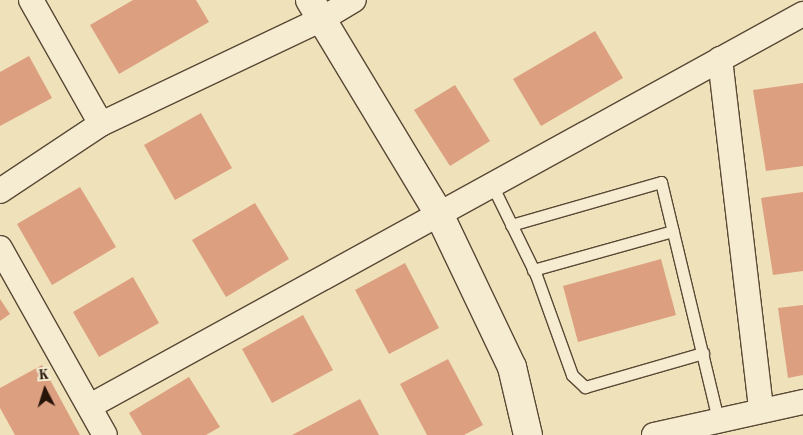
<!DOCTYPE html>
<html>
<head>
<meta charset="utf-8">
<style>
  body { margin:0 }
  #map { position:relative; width:803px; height:435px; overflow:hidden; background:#efe2ba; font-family:"Old Standard TT",serif }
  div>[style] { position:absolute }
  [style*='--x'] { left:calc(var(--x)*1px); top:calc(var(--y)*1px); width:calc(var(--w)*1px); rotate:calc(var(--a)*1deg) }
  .building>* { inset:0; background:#dc9f80 }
  .roads { filter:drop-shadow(1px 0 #594835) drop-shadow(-1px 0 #594835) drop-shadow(0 1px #594835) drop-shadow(0 -1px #594835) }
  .service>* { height:11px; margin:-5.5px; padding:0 5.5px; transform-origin:5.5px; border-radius:5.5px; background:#f5ecd2 }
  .minor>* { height:24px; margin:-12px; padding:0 12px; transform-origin:12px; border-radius:12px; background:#f5ecd2 }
  .tertiary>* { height:28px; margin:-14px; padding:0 14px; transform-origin:14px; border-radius:14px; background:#f5ecd2 }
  span { translate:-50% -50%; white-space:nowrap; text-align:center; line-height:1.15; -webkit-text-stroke:4px #f5ecd2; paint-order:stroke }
  .north { position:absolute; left:20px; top:365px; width:50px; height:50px; -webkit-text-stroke:4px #f5ecd2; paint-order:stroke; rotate:355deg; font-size:14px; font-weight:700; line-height:20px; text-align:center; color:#271409 }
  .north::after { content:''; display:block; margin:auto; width:18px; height:22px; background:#271409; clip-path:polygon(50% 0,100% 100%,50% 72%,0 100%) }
</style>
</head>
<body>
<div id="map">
  <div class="building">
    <i style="clip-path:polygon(133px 0,196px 0,209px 22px,119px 74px,90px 25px)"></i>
    <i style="clip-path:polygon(595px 31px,623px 78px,541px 126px,513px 79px)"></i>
    <i style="clip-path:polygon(29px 56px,52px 98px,0 126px,0 72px)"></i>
    <i style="clip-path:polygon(803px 83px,803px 166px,766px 171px,753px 90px)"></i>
    <i style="clip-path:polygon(455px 85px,490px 141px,450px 166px,414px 110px)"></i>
    <i style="clip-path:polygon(201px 113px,232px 168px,175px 200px,144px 145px)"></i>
    <i style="clip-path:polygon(80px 187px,116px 247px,52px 285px,17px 224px)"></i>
    <i style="clip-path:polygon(803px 192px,803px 271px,773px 275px,761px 198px)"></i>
    <i style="clip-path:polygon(255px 203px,289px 259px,226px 297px,192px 240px)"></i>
    <i style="clip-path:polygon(661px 259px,676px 315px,578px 342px,563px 286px)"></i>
    <i style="clip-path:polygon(405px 263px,439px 328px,389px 354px,355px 290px)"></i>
    <i style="clip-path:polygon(133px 277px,159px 323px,99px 357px,73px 312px)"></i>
    <i style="clip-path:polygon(0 299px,10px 314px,0 321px)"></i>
    <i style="clip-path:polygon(803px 305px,803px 375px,788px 378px,778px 308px)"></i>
    <i style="clip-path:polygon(303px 315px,333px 370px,272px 403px,242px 349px)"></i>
    <i style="clip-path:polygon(448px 359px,483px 425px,464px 435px,427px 435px,400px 384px)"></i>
    <i style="clip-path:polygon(42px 365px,80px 435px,15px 435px,0 408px,0 388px)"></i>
    <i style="clip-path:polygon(189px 377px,220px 427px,206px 435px,142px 435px,129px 413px)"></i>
    <i style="clip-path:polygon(360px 399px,379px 435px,292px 435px)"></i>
  </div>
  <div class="roads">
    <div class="service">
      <i style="--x:492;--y:185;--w:100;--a:63.9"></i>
      <i style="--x:536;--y:275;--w:106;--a:70.2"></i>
      <i style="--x:572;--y:375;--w:18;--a:43"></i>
      <i style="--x:585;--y:387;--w:123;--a:-16.1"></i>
      <i style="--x:511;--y:225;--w:156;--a:-16"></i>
      <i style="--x:661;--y:182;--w:245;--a:76.5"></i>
      <i style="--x:533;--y:270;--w:145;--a:-15.6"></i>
    </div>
    <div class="minor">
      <i style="--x:31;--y:0;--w:142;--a:60.6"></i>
      <i style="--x:720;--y:59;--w:353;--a:83.3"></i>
      <i style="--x:0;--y:191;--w:121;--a:-33.6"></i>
      <i style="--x:101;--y:124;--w:245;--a:-25.4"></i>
      <i style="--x:322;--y:19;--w:37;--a:-31"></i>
      <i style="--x:0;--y:248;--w:214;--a:60.7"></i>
      <i style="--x:90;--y:406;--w:814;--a:-28.8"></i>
      <i style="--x:654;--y:435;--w:153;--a:-12.5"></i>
    </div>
    <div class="tertiary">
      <i style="--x:310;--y:0;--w:250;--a:58.9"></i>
      <i style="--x:439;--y:214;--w:170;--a:64.5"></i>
      <i style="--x:512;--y:367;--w:70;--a:76.8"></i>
    </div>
  </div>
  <div class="north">K</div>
</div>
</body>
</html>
